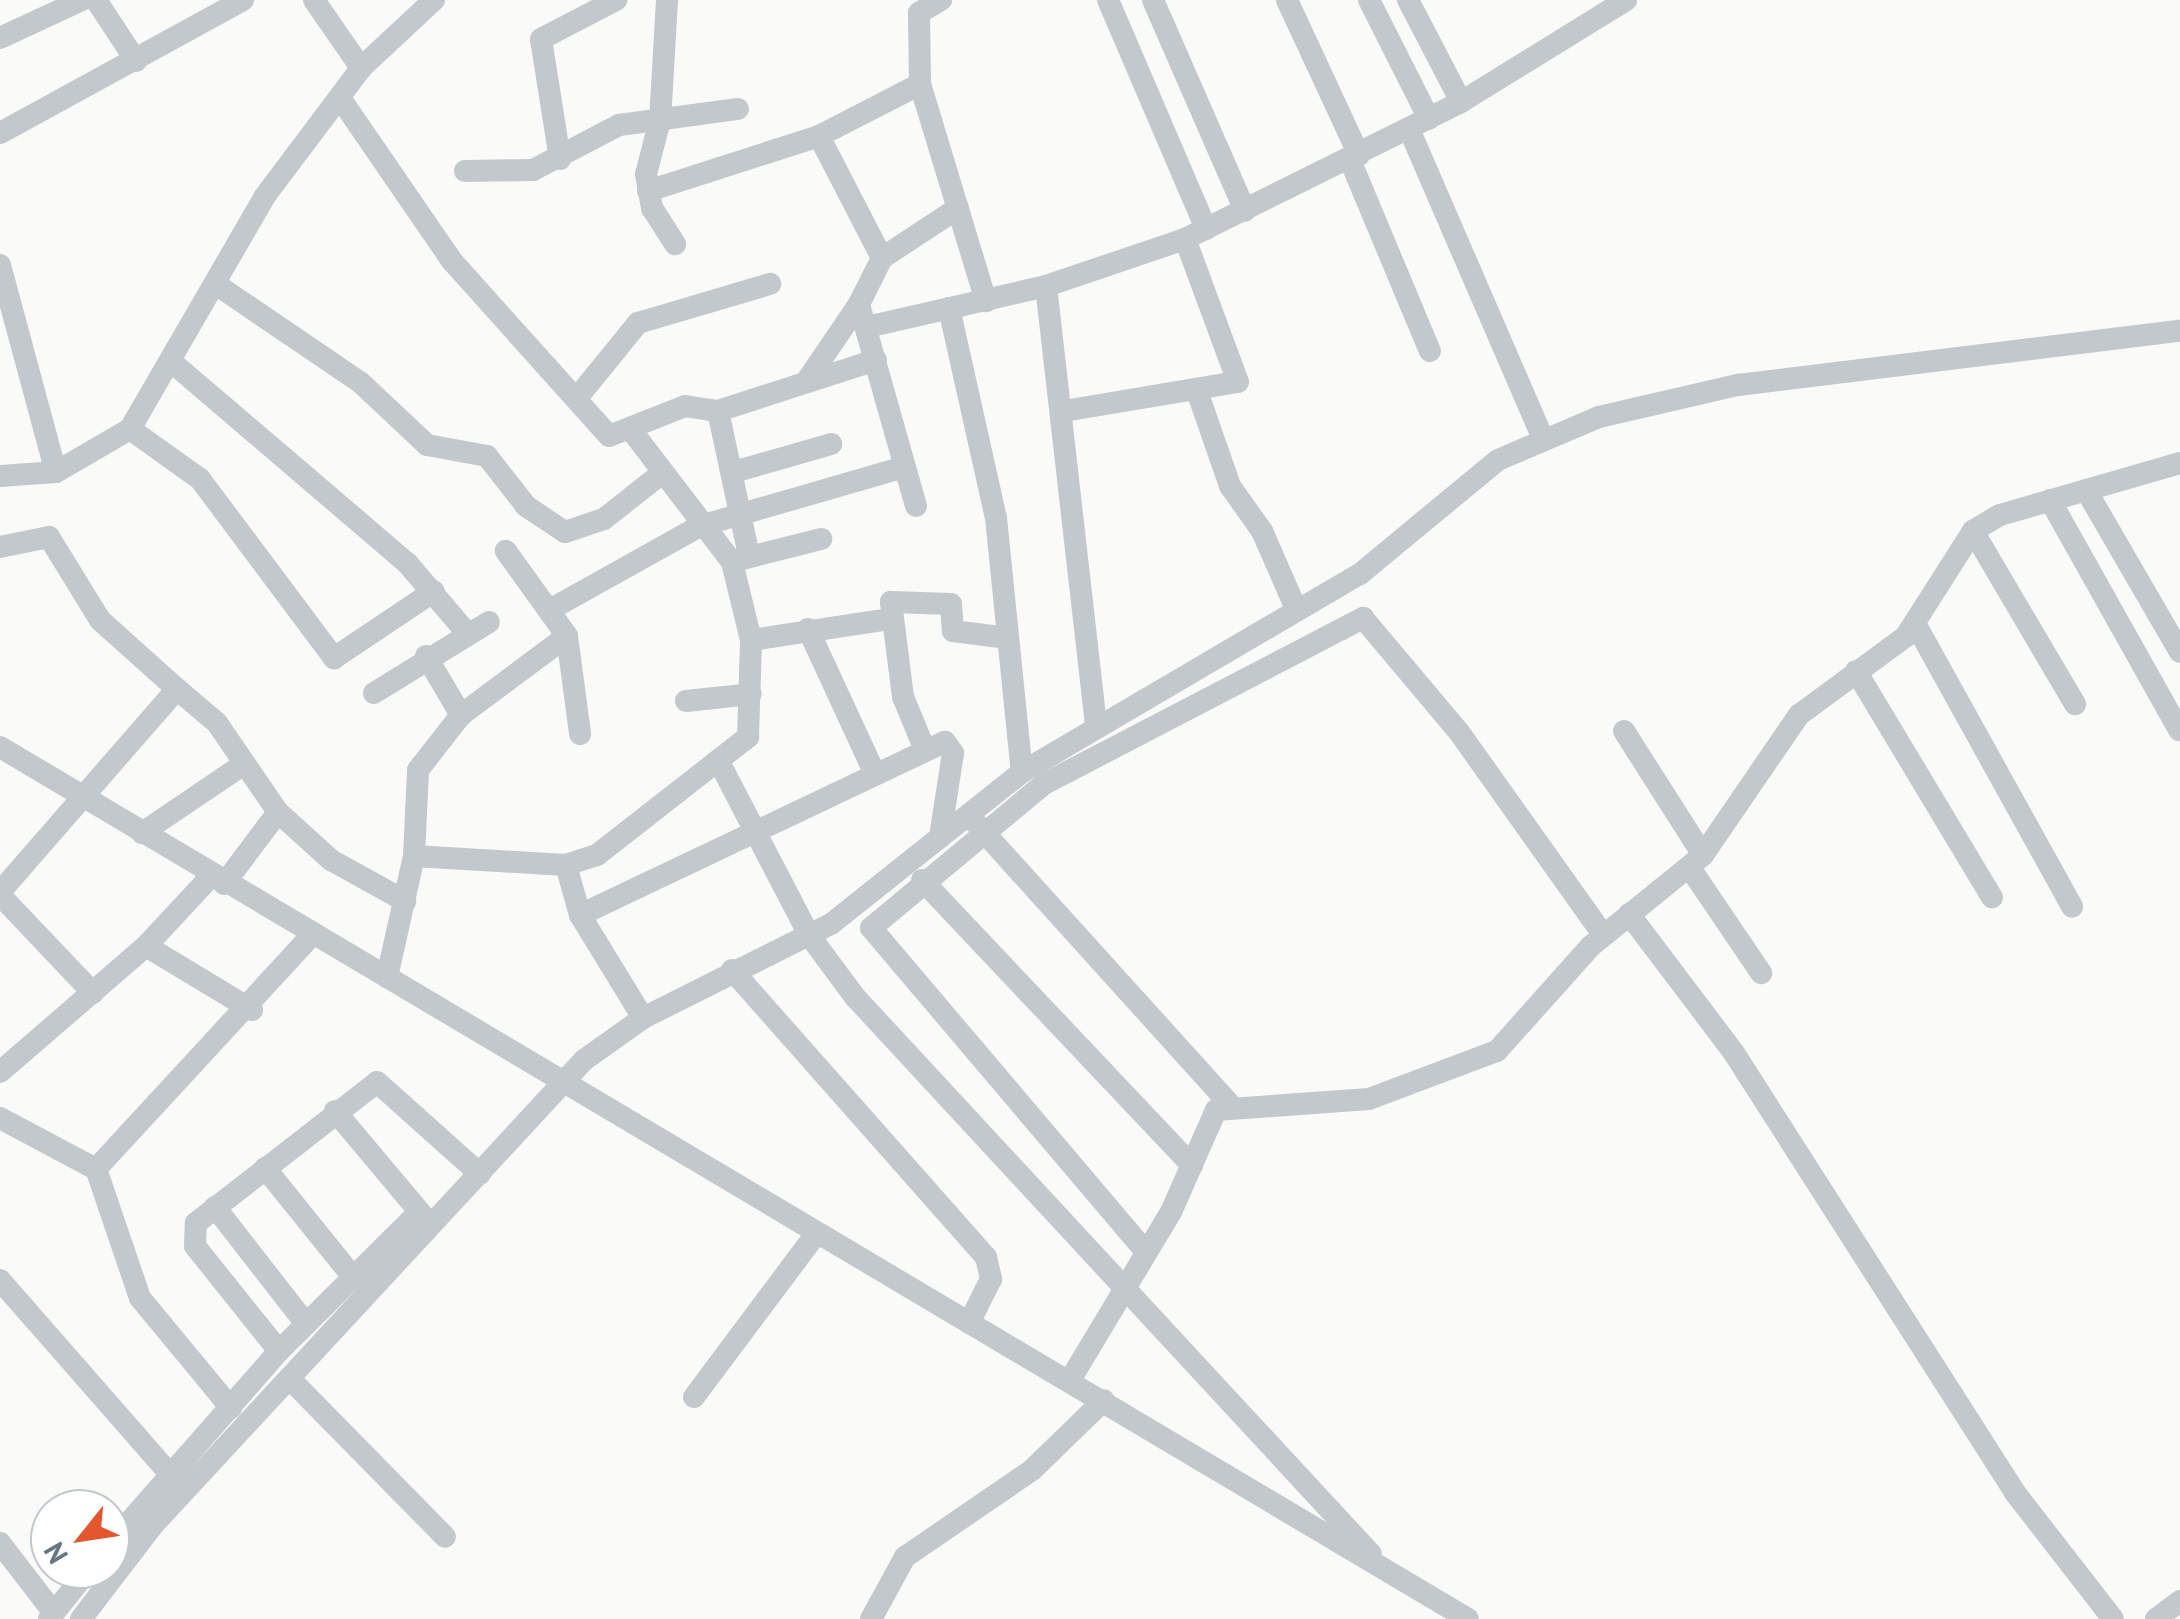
<!DOCTYPE html>
<html>
<head>
<meta charset="utf-8">
<style>
  body { margin:0 }
  #map { position:relative; width:2180px; height:1619px; overflow:hidden; background:#fafaf8; font-family:"PT Sans",sans-serif }
  div>[style] { position:absolute }
  [style*='--x'] { left:calc(var(--x)*1px); top:calc(var(--y)*1px); width:calc(var(--w)*1px); rotate:calc(var(--a)*1deg) }
  .minor>* { height:22px; margin:-11px; padding:0 11px; transform-origin:11px; border-radius:11px; background:#c3c8cc }
  span { translate:-50% -50%; white-space:nowrap; text-align:center; line-height:1.15; -webkit-text-stroke:10px #fff; paint-order:stroke }
  .north { position:absolute; left:30px; top:1489px; width:100px; height:100px; box-sizing:border-box; background:#fff; border:2px solid #c1c8cd; border-radius:50%; rotate:240deg; font-size:28px; font-weight:700; line-height:40px; text-align:center; color:#657683 }
  .north::after { content:''; display:block; margin:auto; width:35px; height:45px; background:#e4572e; clip-path:polygon(50% 0,100% 100%,50% 72%,0 100%) }
</style>
</head>
<body>
<div id="map">
  <div class="minor">
    <i style="--x:96;--y:0;--w:73;--a:56.7"></i>
    <i style="--x:314;--y:0;--w:83;--a:55.3"></i>
    <i style="--x:667;--y:0;--w:120;--a:93.3"></i>
    <i style="--x:660;--y:120;--w:56;--a:104.5"></i>
    <i style="--x:646;--y:174;--w:35;--a:80"></i>
    <i style="--x:652;--y:208;--w:43;--a:57.4"></i>
    <i style="--x:1108;--y:0;--w:249;--a:66.8"></i>
    <i style="--x:1153;--y:0;--w:230;--a:66.4"></i>
    <i style="--x:1287;--y:0;--w:171;--a:65.1"></i>
    <i style="--x:1369;--y:0;--w:133;--a:63.2"></i>
    <i style="--x:1408;--y:0;--w:115;--a:62.5"></i>
    <i style="--x:0;--y:38;--w:90;--a:-24.9"></i>
    <i style="--x:920;--y:84;--w:71;--a:-90.8"></i>
    <i style="--x:919;--y:13;--w:26;--a:-31"></i>
    <i style="--x:340;--y:98;--w:198;--a:55.5"></i>
    <i style="--x:452;--y:261;--w:235;--a:48.1"></i>
    <i style="--x:609;--y:436;--w:82;--a:-21.5"></i>
    <i style="--x:685;--y:406;--w:33;--a:9"></i>
    <i style="--x:718;--y:411;--w:166;--a:-17.9"></i>
    <i style="--x:1409;--y:129;--w:337;--a:66.6"></i>
    <i style="--x:0;--y:133;--w:277;--a:-28.7"></i>
    <i style="--x:819;--y:136;--w:137;--a:62.7"></i>
    <i style="--x:560;--y:159;--w:121;--a:-99"></i>
    <i style="--x:541;--y:39;--w:85;--a:-27.5"></i>
    <i style="--x:1350;--y:160;--w:207;--a:67.3"></i>
    <i style="--x:465;--y:171;--w:68;--a:-0.8"></i>
    <i style="--x:533;--y:170;--w:97;--a:-27.6"></i>
    <i style="--x:619;--y:125;--w:120;--a:-7.7"></i>
    <i style="--x:648;--y:191;--w:180;--a:-17.8"></i>
    <i style="--x:819;--y:136;--w:114;--a:-27.2"></i>
    <i style="--x:920;--y:84;--w:227;--a:73.1"></i>
    <i style="--x:0;--y:265;--w:214;--a:74.9"></i>
    <i style="--x:1046;--y:286;--w:442;--a:83.5"></i>
    <i style="--x:220;--y:287;--w:169;--a:34.2"></i>
    <i style="--x:360;--y:382;--w:92;--a:43.2"></i>
    <i style="--x:427;--y:445;--w:61;--a:10.4"></i>
    <i style="--x:487;--y:456;--w:63;--a:52"></i>
    <i style="--x:526;--y:506;--w:47;--a:33.7"></i>
    <i style="--x:565;--y:532;--w:41;--a:-18.4"></i>
    <i style="--x:604;--y:519;--w:74;--a:-38.4"></i>
    <i style="--x:949;--y:308;--w:215;--a:77.4"></i>
    <i style="--x:996;--y:518;--w:255;--a:84.2"></i>
    <i style="--x:867;--y:327;--w:184;--a:-12.9"></i>
    <i style="--x:1046;--y:286;--w:147;--a:-18.7"></i>
    <i style="--x:1185;--y:239;--w:308;--a:-26.4"></i>
    <i style="--x:1461;--y:102;--w:194;--a:-31.7"></i>
    <i style="--x:174;--y:364;--w:308;--a:40.5"></i>
    <i style="--x:408;--y:564;--w:91;--a:49.5"></i>
    <i style="--x:806;--y:382;--w:94;--a:-55.8"></i>
    <i style="--x:1197;--y:391;--w:101;--a:70.8"></i>
    <i style="--x:1230;--y:486;--w:55;--a:54.6"></i>
    <i style="--x:1262;--y:531;--w:87;--a:66.4"></i>
    <i style="--x:577;--y:398;--w:97;--a:-50.9"></i>
    <i style="--x:638;--y:323;--w:138;--a:-16.5"></i>
    <i style="--x:718;--y:411;--w:148;--a:77.9"></i>
    <i style="--x:1064;--y:411;--w:176;--a:-9.5"></i>
    <i style="--x:1238;--y:382;--w:153;--a:-110.3"></i>
    <i style="--x:130;--y:429;--w:86;--a:35.5"></i>
    <i style="--x:200;--y:479;--w:224;--a:53.2"></i>
    <i style="--x:334;--y:658;--w:120;--a:-33.8"></i>
    <i style="--x:737;--y:471;--w:98;--a:-16"></i>
    <i style="--x:0;--y:476;--w:56;--a:-4.1"></i>
    <i style="--x:56;--y:472;--w:86;--a:-30.2"></i>
    <i style="--x:130;--y:429;--w:269;--a:-59.9"></i>
    <i style="--x:265;--y:196;--w:160;--a:-53.1"></i>
    <i style="--x:361;--y:68;--w:100;--a:-43"></i>
    <i style="--x:2086;--y:490;--w:187;--a:59.9"></i>
    <i style="--x:2050;--y:500;--w:264;--a:60.7"></i>
    <i style="--x:916;--y:506;--w:210;--a:-105.8"></i>
    <i style="--x:859;--y:304;--w:51;--a:-63.4"></i>
    <i style="--x:882;--y:258;--w:91;--a:-33.3"></i>
    <i style="--x:1973;--y:531;--w:201;--a:59.5"></i>
    <i style="--x:0;--y:547;--w:50;--a:-11.5"></i>
    <i style="--x:49;--y:537;--w:97;--a:58.4"></i>
    <i style="--x:100;--y:620;--w:103;--a:41.9"></i>
    <i style="--x:177;--y:689;--w:269;--a:131.1"></i>
    <i style="--x:738;--y:560;--w:86;--a:-14.2"></i>
    <i style="--x:553;--y:608;--w:168;--a:-29.2"></i>
    <i style="--x:700;--y:526;--w:213;--a:-16.1"></i>
    <i style="--x:1916;--y:625;--w:322;--a:61"></i>
    <i style="--x:808;--y:629;--w:160;--a:65.2"></i>
    <i style="--x:567;--y:636;--w:99;--a:82.4"></i>
    <i style="--x:751;--y:640;--w:141;--a:-8.6"></i>
    <i style="--x:426;--y:656;--w:69;--a:59.3"></i>
    <i style="--x:1856;--y:671;--w:264;--a:59"></i>
    <i style="--x:177;--y:689;--w:52;--a:40.4"></i>
    <i style="--x:217;--y:723;--w:108;--a:55.6"></i>
    <i style="--x:278;--y:812;--w:72;--a:42.2"></i>
    <i style="--x:331;--y:860;--w:85;--a:29"></i>
    <i style="--x:374;--y:693;--w:135;--a:-31.7"></i>
    <i style="--x:686;--y:701;--w:65;--a:-6.1"></i>
    <i style="--x:1624;--y:731;--w:147;--a:57.5"></i>
    <i style="--x:0;--y:747;--w:1707;--a:30.71"></i>
    <i style="--x:925;--y:750;--w:57;--a:-112.5"></i>
    <i style="--x:903;--y:697;--w:96;--a:-97.2"></i>
    <i style="--x:891;--y:602;--w:60;--a:1.9"></i>
    <i style="--x:951;--y:604;--w:27;--a:86"></i>
    <i style="--x:953;--y:631;--w:55;--a:7.3"></i>
    <i style="--x:719;--y:762;--w:195;--a:62.5"></i>
    <i style="--x:809;--y:935;--w:77;--a:53.4"></i>
    <i style="--x:855;--y:997;--w:759;--a:47.19"></i>
    <i style="--x:973;--y:820;--w:382;--a:47.9"></i>
    <i style="--x:142;--y:833;--w:123;--a:-34.1"></i>
    <i style="--x:414;--y:856;--w:152;--a:3.4"></i>
    <i style="--x:566;--y:865;--w:33;--a:-18"></i>
    <i style="--x:597;--y:855;--w:192;--a:-38"></i>
    <i style="--x:748;--y:737;--w:97;--a:-88.2"></i>
    <i style="--x:751;--y:640;--w:80;--a:-103.7"></i>
    <i style="--x:732;--y:562;--w:165;--a:-127.4"></i>
    <i style="--x:566;--y:865;--w:52;--a:74.4"></i>
    <i style="--x:580;--y:915;--w:121;--a:58.5"></i>
    <i style="--x:1690;--y:868;--w:127;--a:55.9"></i>
    <i style="--x:922;--y:880;--w:393;--a:46.6"></i>
    <i style="--x:224;--y:884;--w:90;--a:-53.1"></i>
    <i style="--x:0;--y:895;--w:135;--a:46.5"></i>
    <i style="--x:1629;--y:914;--w:174;--a:52.9"></i>
    <i style="--x:1734;--y:1053;--w:523;--a:57.4"></i>
    <i style="--x:2016;--y:1494;--w:158;--a:52.2"></i>
    <i style="--x:580;--y:915;--w:404;--a:-25.4"></i>
    <i style="--x:945;--y:742;--w:14;--a:54"></i>
    <i style="--x:953;--y:753;--w:85;--a:98.8"></i>
    <i style="--x:146;--y:946;--w:124;--a:31.1"></i>
    <i style="--x:732;--y:970;--w:383;--a:48.5"></i>
    <i style="--x:986;--y:1257;--w:23;--a:77"></i>
    <i style="--x:991;--y:1279;--w:49;--a:116.6"></i>
    <i style="--x:387;--y:977;--w:124;--a:-77.4"></i>
    <i style="--x:414;--y:856;--w:86;--a:-87.3"></i>
    <i style="--x:418;--y:770;--w:70;--a:-52"></i>
    <i style="--x:461;--y:715;--w:132;--a:-36.7"></i>
    <i style="--x:567;--y:636;--w:105;--a:-125.7"></i>
    <i style="--x:0;--y:1072;--w:193;--a:-40.8"></i>
    <i style="--x:146;--y:946;--w:96;--a:-47.1"></i>
    <i style="--x:335;--y:1111;--w:146;--a:50"></i>
    <i style="--x:0;--y:1118;--w:109;--a:28"></i>
    <i style="--x:265;--y:1168;--w:140;--a:51.1"></i>
    <i style="--x:215;--y:1207;--w:148;--a:52.1"></i>
    <i style="--x:1146;--y:1252;--w:425;--a:-130.3"></i>
    <i style="--x:871;--y:928;--w:225;--a:-39.8"></i>
    <i style="--x:1044;--y:784;--w:360;--a:-27.5"></i>
    <i style="--x:1363;--y:618;--w:149;--a:49.9"></i>
    <i style="--x:1459;--y:732;--w:249;--a:54.6"></i>
    <i style="--x:0;--y:1280;--w:258;--a:48.8"></i>
    <i style="--x:279;--y:1351;--w:134;--a:-128.7"></i>
    <i style="--x:195;--y:1246;--w:23;--a:-88"></i>
    <i style="--x:196;--y:1223;--w:229;--a:-37.9"></i>
    <i style="--x:377;--y:1082;--w:138;--a:41.8"></i>
    <i style="--x:290;--y:1379;--w:221;--a:45.5"></i>
    <i style="--x:1070;--y:1380;--w:196;--a:-59"></i>
    <i style="--x:1171;--y:1212;--w:111;--a:-66.2"></i>
    <i style="--x:1216;--y:1110;--w:153;--a:-4.1"></i>
    <i style="--x:1369;--y:1099;--w:137;--a:-20.6"></i>
    <i style="--x:1497;--y:1051;--w:141;--a:-48.2"></i>
    <i style="--x:1591;--y:946;--w:144;--a:-39.1"></i>
    <i style="--x:1703;--y:855;--w:170;--a:-55.6"></i>
    <i style="--x:1799;--y:715;--w:133;--a:-36.4"></i>
    <i style="--x:1906;--y:636;--w:125;--a:-57.5"></i>
    <i style="--x:1973;--y:531;--w:31;--a:-31"></i>
    <i style="--x:2000;--y:515;--w:187;--a:-16.1"></i>
    <i style="--x:694;--y:1397;--w:204;--a:-53.2"></i>
    <i style="--x:231;--y:1408;--w:143;--a:-129.6"></i>
    <i style="--x:140;--y:1298;--w:136;--a:-108.8"></i>
    <i style="--x:96;--y:1169;--w:320;--a:-47.3"></i>
    <i style="--x:0;--y:1543;--w:88;--a:52.4"></i>
    <i style="--x:110;--y:1544;--w:257;--a:-48.8"></i>
    <i style="--x:279;--y:1351;--w:197;--a:-44.8"></i>
    <i style="--x:49;--y:1619;--w:64;--a:-51.3"></i>
    <i style="--x:81;--y:1619;--w:118;--a:-52.5"></i>
    <i style="--x:153;--y:1525;--w:634;--a:-47.17"></i>
    <i style="--x:584;--y:1060;--w:72;--a:-35.4"></i>
    <i style="--x:643;--y:1018;--w:210;--a:-26.6"></i>
    <i style="--x:831;--y:924;--w:244;--a:-38.5"></i>
    <i style="--x:1022;--y:772;--w:392;--a:-30.4"></i>
    <i style="--x:1360;--y:574;--w:179;--a:-39.6"></i>
    <i style="--x:1498;--y:460;--w:110;--a:-23.1"></i>
    <i style="--x:1599;--y:417;--w:143;--a:-13"></i>
    <i style="--x:1738;--y:385;--w:445;--a:-7"></i>
    <i style="--x:871;--y:1619;--w:71;--a:-61.3"></i>
    <i style="--x:905;--y:1557;--w:154;--a:-34.4"></i>
    <i style="--x:1032;--y:1470;--w:100;--a:-44.2"></i>
    <i style="--x:2156;--y:1619;--w:30;--a:-37"></i>
  </div>
  <div class="north">N</div>
</div>
</body>
</html>
